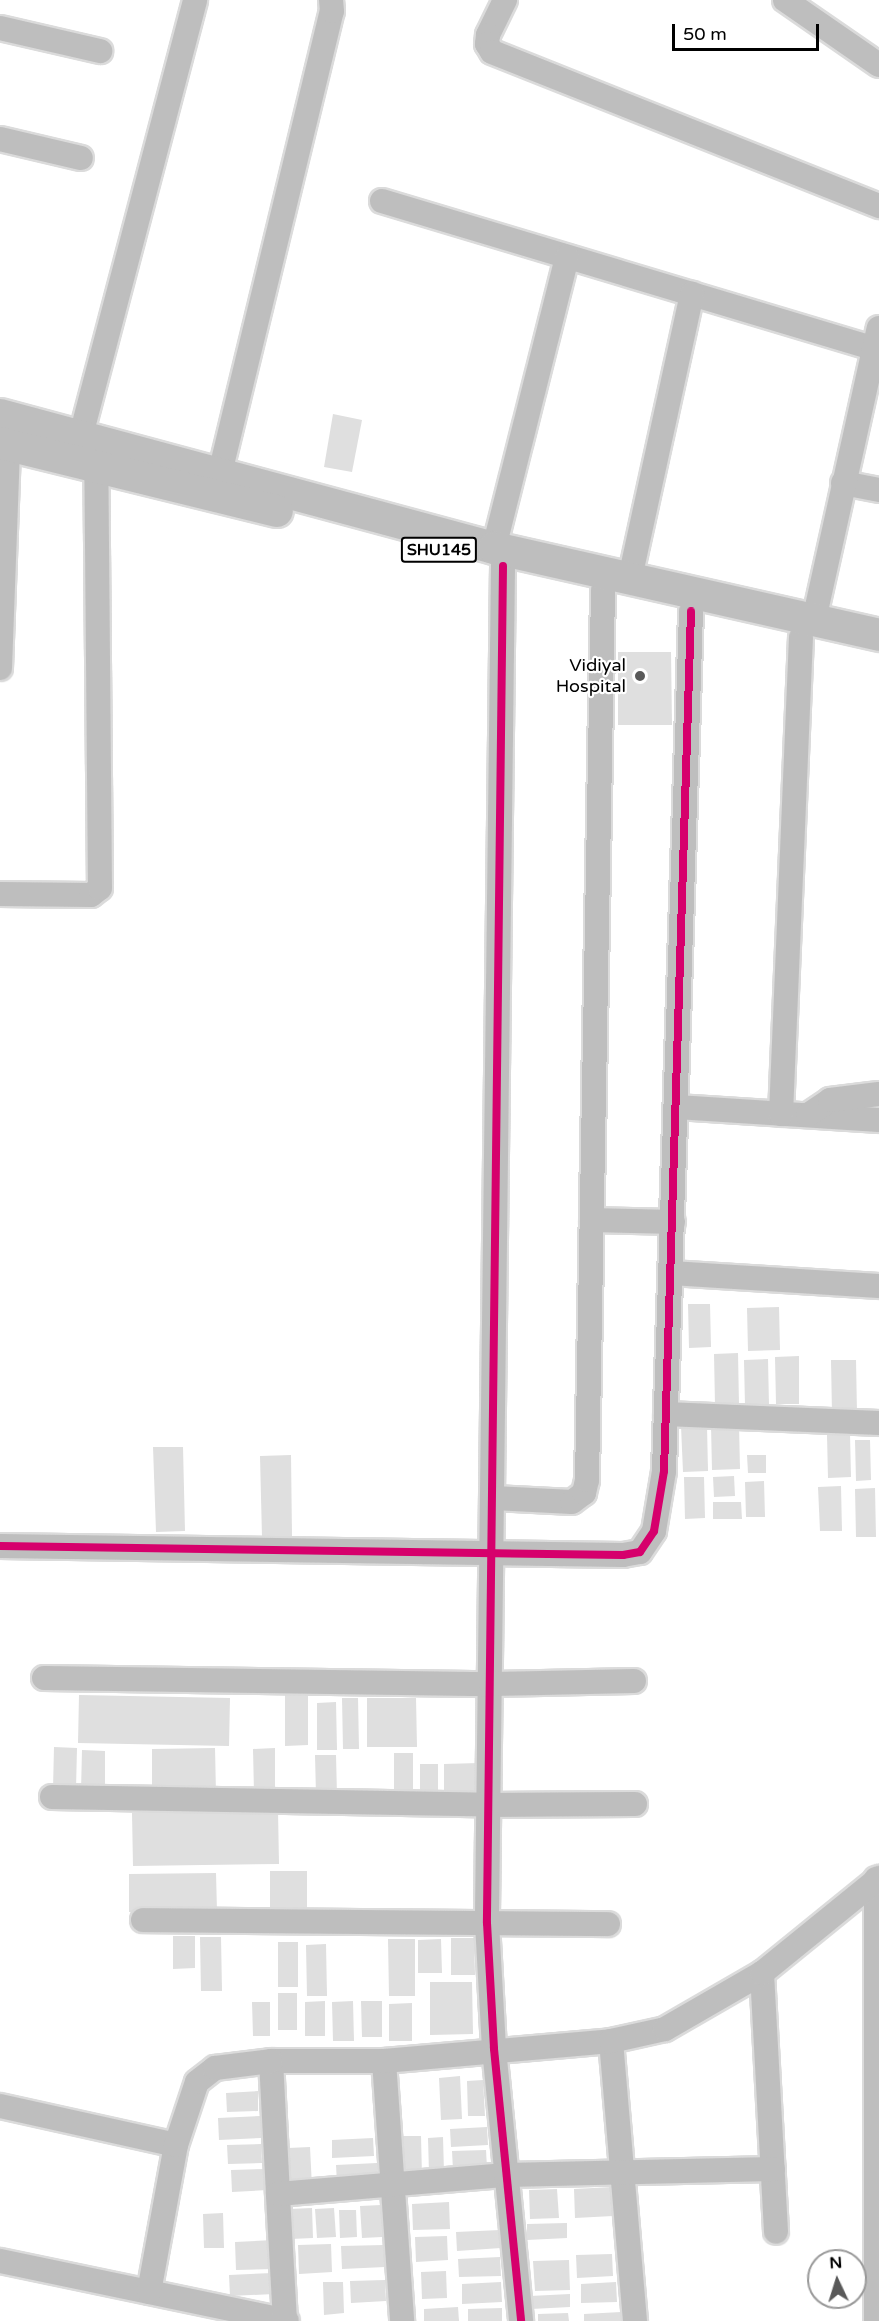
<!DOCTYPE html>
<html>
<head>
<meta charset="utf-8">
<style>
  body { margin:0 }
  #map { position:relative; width:879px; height:2321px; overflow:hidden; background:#fff; font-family:"Varela Round",sans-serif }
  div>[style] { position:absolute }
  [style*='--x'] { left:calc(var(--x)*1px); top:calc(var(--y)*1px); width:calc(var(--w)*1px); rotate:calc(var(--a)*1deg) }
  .building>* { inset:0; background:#dfdfdf }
  .roads { filter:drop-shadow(2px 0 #dbdbdb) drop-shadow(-2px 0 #dbdbdb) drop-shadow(0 2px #dbdbdb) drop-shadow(0 -2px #dbdbdb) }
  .minor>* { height:24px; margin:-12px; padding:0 12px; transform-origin:12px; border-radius:12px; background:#bebebe }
  .major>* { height:32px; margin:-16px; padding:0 16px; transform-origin:16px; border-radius:16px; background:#bebebe }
  .cycleway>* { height:8px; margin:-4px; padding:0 4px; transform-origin:4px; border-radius:4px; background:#d6006c }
  .dots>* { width:16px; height:16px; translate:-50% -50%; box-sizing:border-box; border:3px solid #fff; border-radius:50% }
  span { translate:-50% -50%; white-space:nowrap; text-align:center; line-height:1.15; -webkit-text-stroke:4.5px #fff; paint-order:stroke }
  .shield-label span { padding:2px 4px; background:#fff; border:2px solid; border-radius:4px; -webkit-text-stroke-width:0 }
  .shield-label { font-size:16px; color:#000; font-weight:700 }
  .poi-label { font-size:18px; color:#000 }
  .right { translate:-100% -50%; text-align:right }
  .north { position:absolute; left:807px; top:2249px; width:60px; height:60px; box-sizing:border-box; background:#fff; border:2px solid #999; border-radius:50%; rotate:356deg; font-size:16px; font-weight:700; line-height:24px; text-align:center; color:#000 }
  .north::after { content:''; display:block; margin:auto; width:21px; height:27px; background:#595959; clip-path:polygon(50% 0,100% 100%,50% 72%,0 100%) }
  .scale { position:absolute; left:672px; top:24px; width:147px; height:27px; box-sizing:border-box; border:3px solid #000; border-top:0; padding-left:8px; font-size:18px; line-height:21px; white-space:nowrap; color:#000; -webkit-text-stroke:4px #fff; paint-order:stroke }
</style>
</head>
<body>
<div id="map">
  <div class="building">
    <i style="clip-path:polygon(333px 414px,362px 420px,352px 472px,324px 467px)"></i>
    <i style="clip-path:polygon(618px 652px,671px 652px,672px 725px,618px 725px)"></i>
    <i style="clip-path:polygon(688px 1304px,710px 1304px,711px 1347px,689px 1348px)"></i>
    <i style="clip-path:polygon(779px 1307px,780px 1350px,748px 1351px,747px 1308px)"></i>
    <i style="clip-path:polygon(738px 1353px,739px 1405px,715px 1405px,714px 1354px)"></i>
    <i style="clip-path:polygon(799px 1356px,799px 1404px,776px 1404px,775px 1357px)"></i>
    <i style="clip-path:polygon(768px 1359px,769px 1406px,745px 1406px,744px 1360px)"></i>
    <i style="clip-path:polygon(831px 1360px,856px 1360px,857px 1413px,832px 1414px)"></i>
    <i style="clip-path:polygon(739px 1425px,740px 1469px,712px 1470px,711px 1426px)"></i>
    <i style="clip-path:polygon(681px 1426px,707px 1426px,708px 1471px,683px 1472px)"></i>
    <i style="clip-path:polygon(850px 1434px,851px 1477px,828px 1478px,827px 1435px)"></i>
    <i style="clip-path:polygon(855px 1440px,870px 1440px,871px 1480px,856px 1481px)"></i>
    <i style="clip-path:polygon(153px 1447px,183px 1447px,185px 1531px,156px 1532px)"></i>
    <i style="clip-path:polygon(291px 1455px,292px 1536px,262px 1537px,260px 1456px)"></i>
    <i style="clip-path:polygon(747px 1455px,766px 1455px,766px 1473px,748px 1473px)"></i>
    <i style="clip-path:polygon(734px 1476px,735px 1496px,714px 1497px,713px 1477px)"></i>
    <i style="clip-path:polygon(684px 1477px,704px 1477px,705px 1518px,685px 1519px)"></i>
    <i style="clip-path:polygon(764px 1481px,765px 1517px,746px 1517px,745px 1482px)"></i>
    <i style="clip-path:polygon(841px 1486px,842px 1531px,820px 1531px,818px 1487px)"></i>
    <i style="clip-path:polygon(875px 1488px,876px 1537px,856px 1537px,855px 1489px)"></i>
    <i style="clip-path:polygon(713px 1502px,741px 1502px,742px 1519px,713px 1519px)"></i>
    <i style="clip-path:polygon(79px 1695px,230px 1698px,229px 1746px,78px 1743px)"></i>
    <i style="clip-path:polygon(285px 1695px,308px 1695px,308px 1745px,285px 1746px)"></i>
    <i style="clip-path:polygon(342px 1698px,358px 1698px,359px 1749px,343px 1749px)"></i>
    <i style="clip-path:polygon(367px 1698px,416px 1698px,417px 1747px,367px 1747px)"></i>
    <i style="clip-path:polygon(336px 1702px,337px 1750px,317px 1750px,317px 1703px)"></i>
    <i style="clip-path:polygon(54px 1747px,77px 1748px,76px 1789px,53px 1789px)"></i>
    <i style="clip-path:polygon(215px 1748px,216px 1793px,152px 1794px,152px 1749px)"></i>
    <i style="clip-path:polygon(275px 1748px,275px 1793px,254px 1793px,253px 1749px)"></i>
    <i style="clip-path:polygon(82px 1750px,105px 1751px,105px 1792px,81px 1791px)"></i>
    <i style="clip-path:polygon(394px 1753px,413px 1753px,413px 1792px,394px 1793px)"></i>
    <i style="clip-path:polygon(315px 1755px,336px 1755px,337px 1795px,316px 1795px)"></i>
    <i style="clip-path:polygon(479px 1763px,480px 1794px,444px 1794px,444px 1764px)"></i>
    <i style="clip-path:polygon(420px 1764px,438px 1764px,438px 1794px,420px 1794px)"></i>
    <i style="clip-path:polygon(278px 1811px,279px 1864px,133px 1866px,132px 1813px)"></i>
    <i style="clip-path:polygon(270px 1871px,307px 1871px,307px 1914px,270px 1914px)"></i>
    <i style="clip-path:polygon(216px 1873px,217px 1911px,129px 1912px,129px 1874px)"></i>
    <i style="clip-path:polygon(173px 1936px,195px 1936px,195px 1968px,173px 1969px)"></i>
    <i style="clip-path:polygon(200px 1937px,221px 1937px,222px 1991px,201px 1991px)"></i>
    <i style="clip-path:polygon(451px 1938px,474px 1938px,475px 1975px,451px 1975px)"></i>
    <i style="clip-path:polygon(388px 1939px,415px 1939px,415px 1996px,389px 1996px)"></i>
    <i style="clip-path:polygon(441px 1939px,442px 1973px,418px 1973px,418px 1940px)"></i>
    <i style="clip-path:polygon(278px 1942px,298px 1942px,298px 1987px,278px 1987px)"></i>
    <i style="clip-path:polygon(326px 1944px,327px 1996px,307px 1996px,306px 1945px)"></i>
    <i style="clip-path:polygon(430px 1982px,472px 1982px,473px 2034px,430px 2035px)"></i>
    <i style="clip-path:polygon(278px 1993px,297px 1993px,297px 2030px,278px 2030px)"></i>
    <i style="clip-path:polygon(325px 2001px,325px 2036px,305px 2036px,305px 2002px)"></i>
    <i style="clip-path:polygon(353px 2001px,354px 2041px,333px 2041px,332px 2002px)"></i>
    <i style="clip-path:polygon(361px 2001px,382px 2001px,382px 2037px,362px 2037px)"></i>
    <i style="clip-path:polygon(252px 2002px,270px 2002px,270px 2036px,253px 2036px)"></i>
    <i style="clip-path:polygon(412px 2003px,412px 2041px,389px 2041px,389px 2004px)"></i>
    <i style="clip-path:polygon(460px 2076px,462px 2119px,441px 2120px,439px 2078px)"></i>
    <i style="clip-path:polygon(483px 2080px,485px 2116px,468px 2116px,467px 2081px)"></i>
    <i style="clip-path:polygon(258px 2091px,258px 2111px,227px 2112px,226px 2093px)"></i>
    <i style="clip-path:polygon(260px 2116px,261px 2138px,219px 2140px,218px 2118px)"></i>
    <i style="clip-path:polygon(487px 2127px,488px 2145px,451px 2147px,450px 2129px)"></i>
    <i style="clip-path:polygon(402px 2136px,421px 2136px,422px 2176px,404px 2177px)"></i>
    <i style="clip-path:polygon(443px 2137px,444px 2172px,429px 2173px,428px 2138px)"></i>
    <i style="clip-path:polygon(373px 2138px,374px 2156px,332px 2158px,332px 2140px)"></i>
    <i style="clip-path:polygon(261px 2144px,262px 2163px,228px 2164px,227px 2145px)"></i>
    <i style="clip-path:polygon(310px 2147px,312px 2187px,290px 2188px,288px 2148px)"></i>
    <i style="clip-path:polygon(486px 2150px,487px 2168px,453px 2170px,452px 2151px)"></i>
    <i style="clip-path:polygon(377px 2163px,377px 2181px,337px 2183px,336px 2165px)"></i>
    <i style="clip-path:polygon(267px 2169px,267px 2190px,232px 2192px,231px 2170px)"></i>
    <i style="clip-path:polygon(612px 2187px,613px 2216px,575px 2218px,574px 2189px)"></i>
    <i style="clip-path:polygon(557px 2189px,559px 2218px,530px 2219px,529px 2190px)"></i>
    <i style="clip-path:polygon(449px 2202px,450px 2229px,413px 2230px,412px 2204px)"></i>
    <i style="clip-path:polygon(381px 2205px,382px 2237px,362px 2238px,360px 2206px)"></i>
    <i style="clip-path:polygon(312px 2208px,313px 2238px,291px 2239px,289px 2209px)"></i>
    <i style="clip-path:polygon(334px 2208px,336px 2237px,317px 2238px,315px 2209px)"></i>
    <i style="clip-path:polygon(339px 2210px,356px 2210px,357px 2237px,340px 2238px)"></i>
    <i style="clip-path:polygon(223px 2213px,224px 2248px,204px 2248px,203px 2214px)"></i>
    <i style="clip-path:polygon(567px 2223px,567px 2238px,527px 2240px,527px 2224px)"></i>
    <i style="clip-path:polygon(500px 2230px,501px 2248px,457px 2251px,456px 2232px)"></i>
    <i style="clip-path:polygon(447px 2236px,448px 2260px,416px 2262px,415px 2237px)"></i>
    <i style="clip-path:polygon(273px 2240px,274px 2269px,236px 2270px,235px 2242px)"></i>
    <i style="clip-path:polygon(331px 2244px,332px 2272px,299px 2274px,298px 2245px)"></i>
    <i style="clip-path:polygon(384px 2245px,385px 2267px,342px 2269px,341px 2246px)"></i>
    <i style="clip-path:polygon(612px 2254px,613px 2276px,577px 2278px,576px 2255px)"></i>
    <i style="clip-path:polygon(500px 2257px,501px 2276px,459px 2277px,458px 2259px)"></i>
    <i style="clip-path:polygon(569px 2260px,570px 2290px,535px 2291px,533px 2261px)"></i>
    <i style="clip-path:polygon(446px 2271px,447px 2298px,422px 2299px,421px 2272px)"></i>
    <i style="clip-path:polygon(273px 2273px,274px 2294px,230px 2296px,229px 2275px)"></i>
    <i style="clip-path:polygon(385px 2280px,386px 2301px,351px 2303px,350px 2281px)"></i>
    <i style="clip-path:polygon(323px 2282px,343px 2282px,344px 2313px,324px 2315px)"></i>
    <i style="clip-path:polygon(501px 2282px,502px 2302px,462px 2304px,462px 2284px)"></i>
    <i style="clip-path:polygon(616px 2282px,617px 2302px,581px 2303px,581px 2284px)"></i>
    <i style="clip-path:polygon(570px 2294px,570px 2307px,531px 2309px,530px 2296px)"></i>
    <i style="clip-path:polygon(458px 2307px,459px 2321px,424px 2321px,424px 2309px)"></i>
    <i style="clip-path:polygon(502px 2308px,502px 2321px,468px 2321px,468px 2309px)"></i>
    <i style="clip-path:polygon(621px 2312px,621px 2321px,584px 2321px,584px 2314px)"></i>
    <i style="clip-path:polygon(568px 2313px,569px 2321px,538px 2321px,538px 2314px)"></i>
  </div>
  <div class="roads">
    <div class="minor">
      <i style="--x:505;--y:0;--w:39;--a:116"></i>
      <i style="--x:488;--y:35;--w:9;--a:96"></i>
      <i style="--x:487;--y:44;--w:9;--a:58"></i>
      <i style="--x:492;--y:52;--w:417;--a:21.7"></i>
      <i style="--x:785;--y:0;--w:114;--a:34.7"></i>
      <i style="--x:0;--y:28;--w:103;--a:13"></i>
      <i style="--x:0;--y:139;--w:83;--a:13.2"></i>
      <i style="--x:382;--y:201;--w:519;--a:16.69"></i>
      <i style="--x:80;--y:439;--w:454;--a:-75.3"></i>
      <i style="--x:220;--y:473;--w:475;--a:-76.4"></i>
      <i style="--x:332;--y:11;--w:11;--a:-95"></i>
      <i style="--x:843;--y:483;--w:37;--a:11"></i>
      <i style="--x:494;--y:548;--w:300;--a:-75.9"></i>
      <i style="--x:503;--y:566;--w:1357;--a:90.68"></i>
      <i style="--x:487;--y:1923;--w:126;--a:86.8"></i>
      <i style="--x:494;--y:2049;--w:273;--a:84.3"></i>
      <i style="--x:630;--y:578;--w:291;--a:-77.7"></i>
      <i style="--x:814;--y:620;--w:299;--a:-77.5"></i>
      <i style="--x:0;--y:668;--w:223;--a:-87.9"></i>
      <i style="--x:0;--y:894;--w:91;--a:0.6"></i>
      <i style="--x:91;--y:895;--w:11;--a:-38"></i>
      <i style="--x:100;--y:888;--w:420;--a:-90.5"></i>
      <i style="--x:677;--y:1107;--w:202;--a:3.7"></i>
      <i style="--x:781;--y:1114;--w:477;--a:-87.6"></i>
      <i style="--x:808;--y:1115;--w:27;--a:-34"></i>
      <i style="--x:830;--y:1100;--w:49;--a:-7"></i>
      <i style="--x:592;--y:1220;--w:81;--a:1.4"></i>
      <i style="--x:671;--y:1273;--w:208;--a:3.6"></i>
      <i style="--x:666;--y:1414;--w:213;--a:2.4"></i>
      <i style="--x:494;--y:1498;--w:78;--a:2.9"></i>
      <i style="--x:572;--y:1502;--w:15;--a:-37"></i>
      <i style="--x:584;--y:1493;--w:13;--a:-77"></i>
      <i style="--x:587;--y:1480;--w:890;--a:-88.97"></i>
      <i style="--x:0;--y:1546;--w:623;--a:0.83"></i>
      <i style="--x:623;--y:1555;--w:17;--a:-10"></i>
      <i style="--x:640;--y:1552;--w:25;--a:-56"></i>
      <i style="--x:654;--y:1531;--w:61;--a:-80.5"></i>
      <i style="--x:664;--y:1471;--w:860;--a:-88.2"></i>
      <i style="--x:44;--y:1678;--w:447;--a:0.8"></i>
      <i style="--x:491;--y:1684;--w:143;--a:-1.2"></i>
      <i style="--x:52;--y:1797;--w:437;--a:1"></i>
      <i style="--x:489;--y:1805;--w:146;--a:-0.4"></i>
      <i style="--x:876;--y:1879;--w:442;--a:90"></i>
      <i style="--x:143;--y:1920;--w:465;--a:0.5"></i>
      <i style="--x:762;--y:1973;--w:259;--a:86.9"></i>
      <i style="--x:611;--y:2041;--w:281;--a:85.1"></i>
      <i style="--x:384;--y:2061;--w:261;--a:86"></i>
      <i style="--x:0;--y:2106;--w:180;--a:12.5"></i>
      <i style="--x:278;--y:2194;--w:133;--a:-93"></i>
      <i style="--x:271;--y:2061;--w:113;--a:0"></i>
      <i style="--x:384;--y:2061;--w:228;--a:-5"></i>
      <i style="--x:611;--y:2041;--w:55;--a:-12.5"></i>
      <i style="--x:665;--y:2029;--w:112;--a:-30"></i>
      <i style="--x:762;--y:1973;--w:151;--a:-39.1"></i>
      <i style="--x:0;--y:2261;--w:293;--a:11.8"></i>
      <i style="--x:149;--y:2292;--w:149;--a:-79.6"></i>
      <i style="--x:176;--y:2145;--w:66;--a:-71.6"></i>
      <i style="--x:197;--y:2082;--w:23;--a:-38"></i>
      <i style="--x:215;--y:2068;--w:56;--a:-7.1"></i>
      <i style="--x:285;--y:2321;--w:127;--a:-93.2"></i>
      <i style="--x:278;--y:2194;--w:229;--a:-4.8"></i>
      <i style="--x:506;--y:2175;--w:267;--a:-1.3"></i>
    </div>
    <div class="major">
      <i style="--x:0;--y:415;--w:512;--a:15.07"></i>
      <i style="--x:494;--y:548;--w:395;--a:12.7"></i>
      <i style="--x:0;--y:443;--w:285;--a:13.8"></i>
    </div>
  </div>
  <div class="cycleway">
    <i style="--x:503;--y:566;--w:1357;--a:90.68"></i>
    <i style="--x:487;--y:1923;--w:126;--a:86.8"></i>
    <i style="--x:494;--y:2049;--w:273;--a:84.3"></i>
    <i style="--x:0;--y:1546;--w:623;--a:0.83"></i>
    <i style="--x:623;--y:1555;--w:17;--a:-10"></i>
    <i style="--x:640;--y:1552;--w:25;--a:-56"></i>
    <i style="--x:654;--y:1531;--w:61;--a:-80.5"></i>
    <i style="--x:664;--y:1471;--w:860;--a:-88.2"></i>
  </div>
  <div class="dots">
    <i style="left:640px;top:676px;background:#595959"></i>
  </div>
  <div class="shield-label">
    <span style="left:439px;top:550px">SHU145</span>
  </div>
  <div class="poi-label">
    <span class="right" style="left:626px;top:676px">Vidiyal<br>Hospital</span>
  </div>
  <div class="north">N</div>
  <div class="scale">50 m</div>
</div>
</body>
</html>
